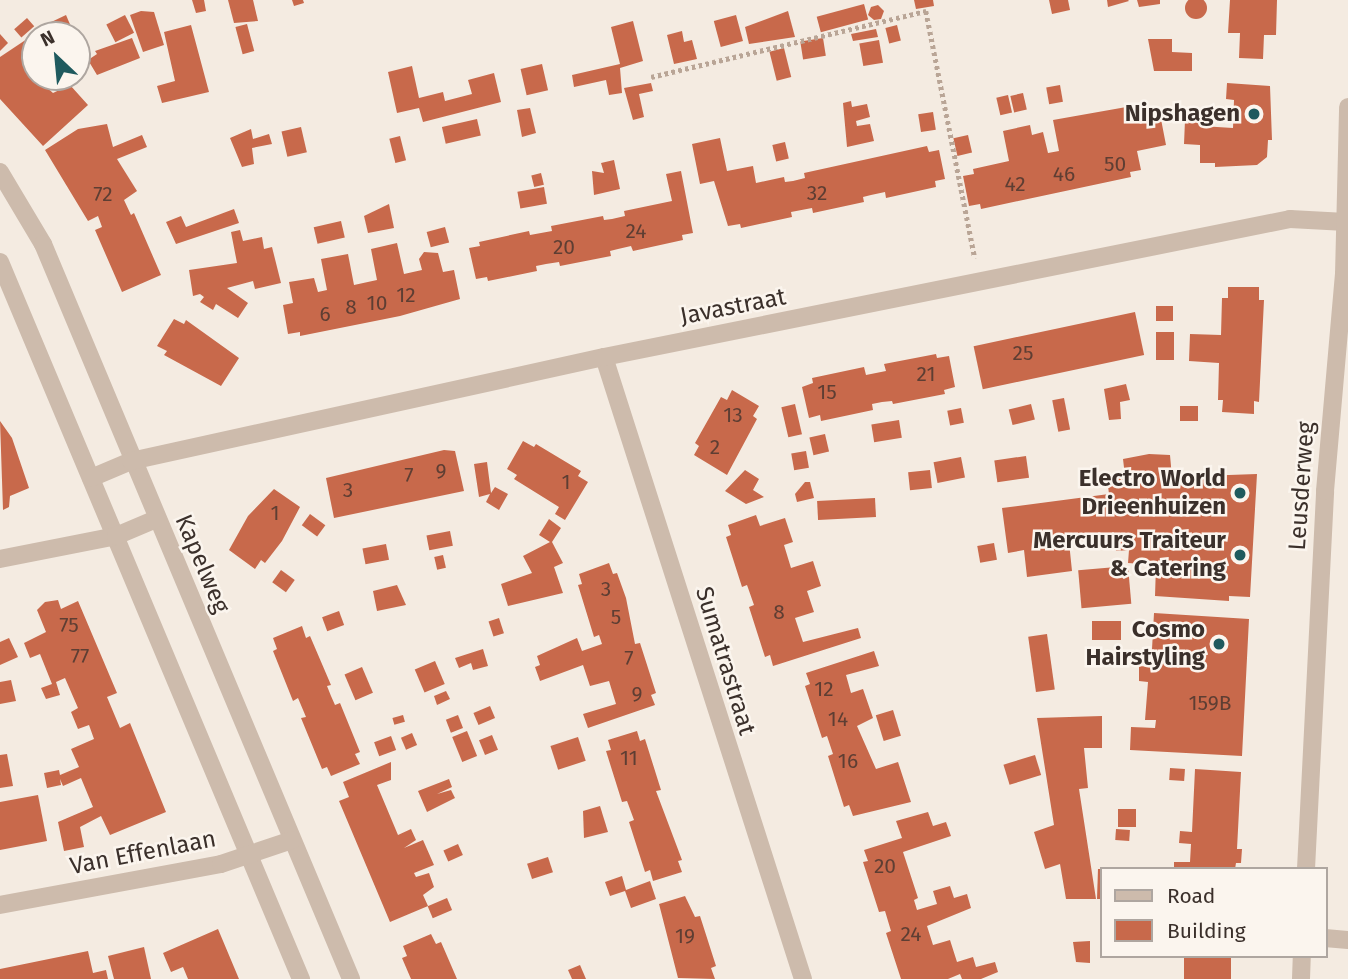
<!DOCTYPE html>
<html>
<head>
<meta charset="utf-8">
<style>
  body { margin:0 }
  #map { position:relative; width:1348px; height:979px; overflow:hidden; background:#f4ebe1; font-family:"Fira Sans",sans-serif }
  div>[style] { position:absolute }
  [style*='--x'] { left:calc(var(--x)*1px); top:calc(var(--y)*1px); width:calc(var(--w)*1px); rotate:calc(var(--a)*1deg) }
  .building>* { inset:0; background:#c8694b; transform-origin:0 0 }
  .round { border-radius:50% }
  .path>* { height:4.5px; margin-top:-2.25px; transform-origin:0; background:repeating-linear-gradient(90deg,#b9a596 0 3.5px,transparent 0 7px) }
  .minor>* { height:18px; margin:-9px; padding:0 9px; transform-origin:9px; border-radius:9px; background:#cdbbac }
  .dots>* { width:19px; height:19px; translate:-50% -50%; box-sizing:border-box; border:4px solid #fbf5ee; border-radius:50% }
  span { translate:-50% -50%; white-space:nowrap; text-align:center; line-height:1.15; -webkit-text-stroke:5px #fbf5ee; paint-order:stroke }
  .number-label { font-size:21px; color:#5e3e33 }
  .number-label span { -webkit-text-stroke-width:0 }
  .poi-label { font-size:24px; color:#3b302b; font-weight:700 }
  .right { translate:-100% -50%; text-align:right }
  .street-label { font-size:24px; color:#3b302b }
  .legend { position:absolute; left:1100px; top:867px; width:228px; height:91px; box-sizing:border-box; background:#fbf5ee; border:2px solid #aea6a0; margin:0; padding:9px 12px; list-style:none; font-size:21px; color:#3b302b }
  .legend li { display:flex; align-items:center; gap:14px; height:35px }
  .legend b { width:35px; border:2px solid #aea6a0 }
  .north { position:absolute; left:21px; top:21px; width:70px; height:70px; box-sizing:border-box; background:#fbf5ee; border:2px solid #aea6a0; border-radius:50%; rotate:334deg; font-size:19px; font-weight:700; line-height:28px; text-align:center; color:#3b302b }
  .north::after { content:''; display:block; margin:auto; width:24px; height:32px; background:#1f5a5e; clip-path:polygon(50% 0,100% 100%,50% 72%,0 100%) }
</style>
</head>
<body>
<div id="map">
  <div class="building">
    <div class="round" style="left:1185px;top:-3px;width:22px;height:22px"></div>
    <div style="clip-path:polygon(192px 0,204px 0,206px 11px,196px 13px)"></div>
    <div style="clip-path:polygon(228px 0,253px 0,258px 21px,234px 23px)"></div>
    <div style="clip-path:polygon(292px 0,303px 0,304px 3px,294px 6px)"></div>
    <div style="clip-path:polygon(914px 0,933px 0,934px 6px,916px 9px)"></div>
    <div style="clip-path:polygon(1049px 0,1068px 0,1070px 10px,1052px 14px)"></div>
    <div style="clip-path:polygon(1107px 0,1128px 0,1129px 1px,1108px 7px)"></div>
    <div style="clip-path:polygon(1137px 0,1160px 0,1160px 4px,1139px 7px)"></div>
    <div style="clip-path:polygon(1230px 0,1277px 0,1276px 35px,1264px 35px,1263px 59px,1239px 58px,1240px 33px,1228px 33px)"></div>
    <div style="left:864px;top:4px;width:16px;height:49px;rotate:75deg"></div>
    <div style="clip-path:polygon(878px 5px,884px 11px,881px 19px,874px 20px,868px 15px,871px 7px)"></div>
    <div style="clip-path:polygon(141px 11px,154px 12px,164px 45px,143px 52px,130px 15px)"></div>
    <div style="clip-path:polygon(788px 11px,795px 37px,749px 44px,745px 27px)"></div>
    <div style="clip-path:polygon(66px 15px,72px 29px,50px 35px,45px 25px)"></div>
    <div style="left:125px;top:15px;width:20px;height:21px;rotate:63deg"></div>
    <div style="left:736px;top:15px;width:27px;height:23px;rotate:75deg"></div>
    <div style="left:27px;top:18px;width:11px;height:17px;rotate:49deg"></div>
    <div style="clip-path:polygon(633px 21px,643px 61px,620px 68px,622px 93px,609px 95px,606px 80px,574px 87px,572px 75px,620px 64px,611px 27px)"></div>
    <div style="left:247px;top:24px;width:28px;height:12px;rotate:75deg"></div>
    <div style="clip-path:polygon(191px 25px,209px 92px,162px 103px,157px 86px,175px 81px,164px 32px)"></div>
    <div style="left:897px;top:25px;width:16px;height:12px;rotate:76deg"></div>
    <div style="clip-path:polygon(876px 29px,878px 37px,853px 41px,851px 34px)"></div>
    <div style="clip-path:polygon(682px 31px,684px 42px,692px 40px,697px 59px,674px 64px,667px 35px)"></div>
    <div style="clip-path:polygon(0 34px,8px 43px,0 51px)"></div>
    <div style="clip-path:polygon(132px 38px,140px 58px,97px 75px,88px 60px,97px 54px,95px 51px)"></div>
    <div style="left:823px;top:38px;width:18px;height:23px;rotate:81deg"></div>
    <div style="clip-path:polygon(27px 39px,34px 46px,22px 57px,35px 77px,53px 93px,70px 85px,88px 105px,43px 146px,0 99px,0 57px)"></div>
    <div style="clip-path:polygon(1148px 39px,1172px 39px,1172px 52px,1192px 53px,1192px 71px,1154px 71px)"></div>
    <div style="left:879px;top:40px;width:23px;height:20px;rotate:80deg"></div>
    <div style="left:784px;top:48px;width:30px;height:15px;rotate:76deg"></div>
    <div style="left:542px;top:64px;width:27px;height:22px;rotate:77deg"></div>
    <div style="clip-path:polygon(412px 66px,419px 98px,443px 92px,445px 101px,472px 94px,468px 80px,494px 73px,501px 102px,423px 122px,419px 108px,397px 113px,388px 72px)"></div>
    <div style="clip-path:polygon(651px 83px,653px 91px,639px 94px,644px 117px,633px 120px,624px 88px)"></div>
    <div style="clip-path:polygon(1227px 83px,1270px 86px,1272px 140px,1268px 140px,1267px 157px,1257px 165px,1215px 167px,1215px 163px,1200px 163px,1200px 145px,1184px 144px,1185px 120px,1202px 121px,1201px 126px,1233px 128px,1234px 100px,1226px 99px)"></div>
    <div style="left:1060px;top:85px;width:17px;height:14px;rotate:80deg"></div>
    <div style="left:1023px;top:93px;width:17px;height:13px;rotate:77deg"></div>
    <div style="left:1008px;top:95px;width:18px;height:12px;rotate:77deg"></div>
    <div style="clip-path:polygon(851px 101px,852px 107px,867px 104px,870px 117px,856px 121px,857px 126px,870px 124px,874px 141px,847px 147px,843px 103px)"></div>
    <div style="clip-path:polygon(1132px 106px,1135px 119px,1160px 114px,1166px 145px,1137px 151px,1141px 170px,1130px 172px,1131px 177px,981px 209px,980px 204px,969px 206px,963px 176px,974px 174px,973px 169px,1009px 161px,1003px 131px,1030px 125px,1032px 135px,1043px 132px,1048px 153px,1059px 151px,1053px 120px)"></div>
    <div style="clip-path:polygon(530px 108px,536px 133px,522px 137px,517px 110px)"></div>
    <div style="left:933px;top:112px;width:18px;height:15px;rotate:81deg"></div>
    <div style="left:477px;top:119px;width:17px;height:36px;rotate:77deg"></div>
    <div style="clip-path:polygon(107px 124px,113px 147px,142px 135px,147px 147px,117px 159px,137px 191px,124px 200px,131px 215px,134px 213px,161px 275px,122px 292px,95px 230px,102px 227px,98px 216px,88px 221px,45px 150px,78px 129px)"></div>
    <div style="left:301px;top:127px;width:26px;height:20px;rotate:77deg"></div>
    <div style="clip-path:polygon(251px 129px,253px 139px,269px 134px,272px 144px,252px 148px,254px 164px,242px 167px,230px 138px)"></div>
    <div style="left:968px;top:135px;width:18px;height:15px;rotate:77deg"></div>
    <div style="left:400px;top:136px;width:25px;height:11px;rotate:76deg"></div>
    <div style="clip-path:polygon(720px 138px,727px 171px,753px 166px,756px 183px,784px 177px,785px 182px,793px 181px,805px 178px,804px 173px,927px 146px,929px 152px,939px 150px,945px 179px,935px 181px,936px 187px,886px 198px,885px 192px,871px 195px,863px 197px,864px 202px,813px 213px,812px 208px,791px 212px,792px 217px,741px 228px,740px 224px,728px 226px,714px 181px,700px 184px,692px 144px)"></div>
    <div style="left:785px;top:142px;width:17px;height:13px;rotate:77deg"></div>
    <div style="clip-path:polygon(614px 160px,620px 189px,594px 195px,592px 171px,604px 173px,601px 163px)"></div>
    <div style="clip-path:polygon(681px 171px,693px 233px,682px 235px,683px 240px,633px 251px,631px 246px,618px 249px,610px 251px,611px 256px,560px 266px,559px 262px,546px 264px,536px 266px,537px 271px,488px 281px,487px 277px,476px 279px,469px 248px,480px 246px,479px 242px,529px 231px,530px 235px,552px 231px,551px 226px,603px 216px,604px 220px,612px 219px,625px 216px,624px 211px,672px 201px,666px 174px)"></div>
    <div style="left:541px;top:173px;width:12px;height:10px;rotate:76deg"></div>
    <div style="left:544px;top:187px;width:17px;height:27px;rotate:80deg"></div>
    <div style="clip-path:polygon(389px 204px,394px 228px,368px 233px,364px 216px)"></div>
    <div style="clip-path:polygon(234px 209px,239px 223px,176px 244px,166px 222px,181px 216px,186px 227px)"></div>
    <div style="left:341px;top:221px;width:17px;height:28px;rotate:77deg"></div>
    <div style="left:445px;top:227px;width:16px;height:19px;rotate:75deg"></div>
    <div style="clip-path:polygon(240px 230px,243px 241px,262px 237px,264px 249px,272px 247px,281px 283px,255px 289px,253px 281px,227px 288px,248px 303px,238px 318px,216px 304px,213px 310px,200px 302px,204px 297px,200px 294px,193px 296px,189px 270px,237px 263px,231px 232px)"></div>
    <div style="clip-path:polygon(397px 243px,404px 274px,422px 270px,419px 259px,424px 252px,438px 253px,443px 272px,454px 270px,460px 299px,400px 316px,300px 336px,300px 332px,288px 334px,283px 305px,293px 303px,289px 282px,314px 278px,318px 292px,327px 290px,321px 259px,348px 254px,354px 285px,377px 280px,371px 249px)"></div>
    <div style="clip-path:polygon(1228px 287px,1259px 287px,1259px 300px,1264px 300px,1259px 402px,1254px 401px,1254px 414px,1222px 412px,1223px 400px,1218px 400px,1219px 363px,1189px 361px,1190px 334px,1221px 335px,1222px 298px,1228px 298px)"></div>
    <div style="left:1156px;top:306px;width:17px;height:15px"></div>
    <div style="left:1135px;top:312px;width:44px;height:165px;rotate:78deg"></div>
    <div style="clip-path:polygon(174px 319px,184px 324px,186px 320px,239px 358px,221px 386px,164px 355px,167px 351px,157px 346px)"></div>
    <div style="left:1156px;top:332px;width:18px;height:28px"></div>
    <div style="clip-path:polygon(936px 354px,937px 358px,949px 356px,955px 387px,944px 390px,945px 394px,893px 404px,892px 401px,882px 402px,872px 404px,873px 410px,821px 421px,820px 415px,809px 418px,802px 387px,813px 383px,812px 378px,864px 367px,866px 375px,886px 371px,884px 364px)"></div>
    <div style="clip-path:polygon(1126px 384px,1130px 400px,1120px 402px,1121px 419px,1109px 420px,1104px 389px)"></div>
    <div style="clip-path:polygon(732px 390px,759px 406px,753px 416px,757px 419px,727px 475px,694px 455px,699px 446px,695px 443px,721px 397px,727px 400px)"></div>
    <div style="left:1064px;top:398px;width:32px;height:12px;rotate:79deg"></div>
    <div style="left:795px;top:404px;width:31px;height:14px;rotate:77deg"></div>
    <div style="left:1031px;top:404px;width:16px;height:23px;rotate:76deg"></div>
    <div style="left:1180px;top:406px;width:18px;height:15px"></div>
    <div style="left:961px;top:408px;width:15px;height:14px;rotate:79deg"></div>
    <div style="left:899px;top:420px;width:18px;height:28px;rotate:81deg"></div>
    <div style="clip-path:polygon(0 421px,12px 438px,29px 488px,10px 496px,9px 507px,3px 510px)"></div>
    <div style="left:825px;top:434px;width:18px;height:16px;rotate:77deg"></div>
    <div style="clip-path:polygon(523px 441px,534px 447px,536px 444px,581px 471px,578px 476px,588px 482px,565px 520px,555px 514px,559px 507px,514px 479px,517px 475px,507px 469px)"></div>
    <div style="clip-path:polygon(444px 450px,455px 451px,464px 491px,334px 518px,326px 478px)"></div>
    <div style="left:806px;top:451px;width:17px;height:15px;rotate:80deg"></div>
    <div style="clip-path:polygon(1149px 454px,1170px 455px,1172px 477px,1257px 474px,1250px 597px,1229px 596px,1229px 601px,1155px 596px,1156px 565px,1128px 563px,1129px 550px,1116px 551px,1114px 537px,1069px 542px,1072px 571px,1027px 577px,1024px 550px,1008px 553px,1002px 508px,1109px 494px,1107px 478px,1125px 476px,1123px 459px)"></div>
    <div style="left:1026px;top:456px;width:22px;height:32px;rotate:82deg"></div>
    <div style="left:961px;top:457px;width:21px;height:28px;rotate:79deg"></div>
    <div style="clip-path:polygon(487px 462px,491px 493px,495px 487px,508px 494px,499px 510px,486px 502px,490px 494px,479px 497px,474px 464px)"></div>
    <div style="clip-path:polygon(745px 470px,759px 479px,753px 490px,764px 497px,746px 504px,725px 491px)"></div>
    <div style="left:930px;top:470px;width:18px;height:22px;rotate:84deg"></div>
    <div style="clip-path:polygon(805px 482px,810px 482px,814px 498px,797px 502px,795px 494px)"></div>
    <div style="clip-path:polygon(274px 489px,300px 507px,282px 541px,265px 563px,261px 560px,255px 569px,229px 550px,248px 516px)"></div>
    <div style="left:875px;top:498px;width:19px;height:58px;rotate:87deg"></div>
    <div style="left:310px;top:514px;width:19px;height:14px;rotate:36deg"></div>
    <div style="clip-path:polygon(756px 515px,760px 526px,785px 518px,793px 542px,784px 545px,791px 568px,813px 561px,821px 586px,807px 591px,814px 612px,795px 618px,803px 642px,858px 628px,861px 638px,773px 666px,770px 655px,765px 657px,749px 607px,754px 605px,747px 585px,742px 587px,726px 537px,731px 535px,728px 525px)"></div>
    <div style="clip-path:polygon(549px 519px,561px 528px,552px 542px,563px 563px,554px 567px,563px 593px,508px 606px,501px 584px,532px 573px,523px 556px,550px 542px,539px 535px)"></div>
    <div style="left:450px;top:531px;width:15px;height:24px;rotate:79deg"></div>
    <div style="left:994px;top:543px;width:17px;height:17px;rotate:80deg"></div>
    <div style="left:386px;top:544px;width:16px;height:24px;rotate:79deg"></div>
    <div style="left:443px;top:555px;width:13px;height:9px;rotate:77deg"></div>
    <div style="clip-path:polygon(609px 563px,613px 574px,617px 573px,626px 598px,635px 644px,640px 643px,656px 693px,651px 695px,655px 705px,588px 728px,583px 714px,616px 704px,609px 681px,590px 686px,583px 665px,540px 681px,535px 667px,540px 665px,537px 656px,577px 638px,582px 651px,602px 644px,599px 635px,594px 637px,578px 585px,582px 584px,579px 574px)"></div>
    <div style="left:1128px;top:566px;width:38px;height:50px;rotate:85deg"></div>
    <div style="left:281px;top:570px;width:17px;height:15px;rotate:36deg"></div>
    <div style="clip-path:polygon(397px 585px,406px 605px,377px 611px,373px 591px)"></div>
    <div style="clip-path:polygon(58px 600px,61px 609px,78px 601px,117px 693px,107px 697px,120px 728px,130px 723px,166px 812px,110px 835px,101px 816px,80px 827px,84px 847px,64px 851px,58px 822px,93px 807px,81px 778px,63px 786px,60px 779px,61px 785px,47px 788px,44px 773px,59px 770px,60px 775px,79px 767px,71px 749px,94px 739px,89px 725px,78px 729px,71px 712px,78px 708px,65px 678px,56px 682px,60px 695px,46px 699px,41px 688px,52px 684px,40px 654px,30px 658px,24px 643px,46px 632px,37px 610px,45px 602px)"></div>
    <div style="left:339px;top:611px;width:15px;height:18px;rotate:70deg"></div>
    <div style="clip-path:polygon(1154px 613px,1249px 619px,1242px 756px,1130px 750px,1131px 727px,1155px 728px,1156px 720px,1145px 720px,1148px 682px,1139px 681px,1139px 666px,1151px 667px)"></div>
    <div style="left:499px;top:618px;width:16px;height:11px;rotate:72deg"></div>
    <div style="left:1121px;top:621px;width:19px;height:29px;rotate:90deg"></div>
    <div style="clip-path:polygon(302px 626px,306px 638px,310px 636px,331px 685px,327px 686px,331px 696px,335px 705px,340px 703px,360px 752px,355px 754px,360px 764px,331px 776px,327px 767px,322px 769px,301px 718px,306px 717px,298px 698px,293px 701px,273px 651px,277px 649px,273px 638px)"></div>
    <div style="left:1047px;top:634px;width:56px;height:19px;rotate:82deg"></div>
    <div style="clip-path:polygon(9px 638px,18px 657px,0 665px,0 642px)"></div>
    <div style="clip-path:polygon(483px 649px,488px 666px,473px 670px,471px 663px,459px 668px,455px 658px)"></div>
    <div style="clip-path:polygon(874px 651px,879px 666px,846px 675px,851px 693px,863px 689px,873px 718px,857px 726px,876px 769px,898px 762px,911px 802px,853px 816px,849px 805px,844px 807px,828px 756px,833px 754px,827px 736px,822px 738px,805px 686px,810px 684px,806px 673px)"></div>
    <div style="left:435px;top:661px;width:25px;height:22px;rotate:67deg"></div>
    <div style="left:362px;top:667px;width:28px;height:19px;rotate:67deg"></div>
    <div style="clip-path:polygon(11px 680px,16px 701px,0 704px,0 682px)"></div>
    <div style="clip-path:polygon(446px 691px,450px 699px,437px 705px,434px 696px)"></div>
    <div style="left:490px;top:706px;width:13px;height:18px;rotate:67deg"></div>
    <div style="left:893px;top:710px;width:27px;height:18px;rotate:73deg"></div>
    <div style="left:403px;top:715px;width:7px;height:11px;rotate:74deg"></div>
    <div style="left:458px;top:715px;width:14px;height:13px;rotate:69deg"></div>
    <div style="clip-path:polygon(1102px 716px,1102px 748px,1084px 748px,1088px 788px,1079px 789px,1096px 899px,1066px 899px,1060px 864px,1045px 869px,1034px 832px,1054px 825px,1037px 718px)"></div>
    <div style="left:467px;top:731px;width:27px;height:16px;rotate:68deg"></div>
    <div style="clip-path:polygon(637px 731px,640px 741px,645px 739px,661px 790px,656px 791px,682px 860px,678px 861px,682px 872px,653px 881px,650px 870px,645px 872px,629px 822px,634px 820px,627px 801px,622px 802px,606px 751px,611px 750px,608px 740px)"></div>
    <div style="left:412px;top:733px;width:13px;height:12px;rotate:67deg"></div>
    <div style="left:492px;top:735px;width:16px;height:14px;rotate:68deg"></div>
    <div style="left:391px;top:736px;width:15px;height:18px;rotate:70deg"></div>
    <div style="left:578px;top:737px;width:25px;height:29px;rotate:72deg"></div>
    <div style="clip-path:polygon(7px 754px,13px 786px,0 788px,0 755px)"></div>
    <div style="left:1035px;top:755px;width:21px;height:33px;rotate:73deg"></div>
    <div style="clip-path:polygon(391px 762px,391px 780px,377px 785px,398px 835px,411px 829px,416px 840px,404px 848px,423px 840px,434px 865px,414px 873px,416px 877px,429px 873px,434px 887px,423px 895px,428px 906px,390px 922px,339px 801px,349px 797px,343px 782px)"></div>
    <div style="left:1170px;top:768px;width:15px;height:12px;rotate:4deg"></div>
    <div style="clip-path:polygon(1195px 769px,1241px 772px,1237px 849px,1242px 849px,1241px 863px,1236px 863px,1235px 869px,1174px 869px,1174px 862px,1190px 862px,1191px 844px,1179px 843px,1180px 831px,1192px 832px)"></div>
    <div style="clip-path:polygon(449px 779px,452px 787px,437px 794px,451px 790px,455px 798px,427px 812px,418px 791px)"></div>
    <div style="clip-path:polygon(38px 795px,47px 841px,0 850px,0 802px)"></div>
    <div style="clip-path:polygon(600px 806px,608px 832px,584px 838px,583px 811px)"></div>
    <div style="left:1118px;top:809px;width:18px;height:18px"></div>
    <div style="clip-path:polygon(928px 812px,933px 826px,946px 822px,951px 836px,903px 852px,918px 898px,914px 900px,917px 910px,937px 904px,933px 891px,950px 886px,954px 898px,967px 894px,971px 908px,927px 926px,933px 945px,950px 940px,957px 962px,973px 957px,976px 967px,995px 962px,998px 972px,981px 979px,962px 979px,960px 974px,948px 979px,901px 979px,886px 933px,891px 931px,885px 911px,879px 912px,863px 862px,868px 861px,864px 850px,902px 838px,896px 821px)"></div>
    <div style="left:1116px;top:829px;width:14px;height:11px;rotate:4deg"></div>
    <div style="left:458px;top:844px;width:12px;height:16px;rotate:66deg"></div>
    <div style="left:548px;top:857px;width:16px;height:22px;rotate:72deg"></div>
    <div style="clip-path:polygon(1098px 869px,1101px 869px,1101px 899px,1097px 899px)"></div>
    <div style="clip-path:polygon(622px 876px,626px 890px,650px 881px,656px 899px,631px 908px,625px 891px,610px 896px,605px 882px)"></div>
    <div style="clip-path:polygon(685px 896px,695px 917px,700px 916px,716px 966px,711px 968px,715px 979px,678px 978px,659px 904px)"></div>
    <div style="left:447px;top:898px;width:13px;height:21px;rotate:67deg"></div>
    <div style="clip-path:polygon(218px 929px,239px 979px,188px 979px,183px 967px,171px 972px,163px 953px)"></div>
    <div style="clip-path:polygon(431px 934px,436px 944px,441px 942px,457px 979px,411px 979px,402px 958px,407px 956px,403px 946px)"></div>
    <div style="clip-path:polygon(1090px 941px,1090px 963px,1076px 962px,1073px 942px)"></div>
    <div style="clip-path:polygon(144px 947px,151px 979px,114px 979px,108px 956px)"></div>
    <div style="clip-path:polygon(88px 951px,93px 973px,106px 970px,108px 979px,0 979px,0 969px)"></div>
    <div style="left:1184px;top:956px;width:47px;height:23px"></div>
    <div style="clip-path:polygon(580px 965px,586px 979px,572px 979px,568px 970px)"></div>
  </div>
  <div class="path">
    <div style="--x:651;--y:77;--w:283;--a:-13.5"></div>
    <div style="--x:926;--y:11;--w:252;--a:78.8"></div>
  </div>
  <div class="minor">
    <div style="--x:0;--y:172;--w:84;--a:59.2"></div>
    <div style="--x:43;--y:244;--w:797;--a:67.26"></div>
    <div style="--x:0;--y:262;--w:778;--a:67.23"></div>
    <div style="--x:604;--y:357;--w:653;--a:72.26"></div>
    <div style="--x:91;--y:478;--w:43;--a:-23"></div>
    <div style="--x:131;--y:461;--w:484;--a:-12.4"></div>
    <div style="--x:604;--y:357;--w:700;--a:-11.37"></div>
    <div style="--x:1290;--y:219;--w:56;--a:3.1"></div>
    <div style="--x:0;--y:559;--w:118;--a:-11.2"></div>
    <div style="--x:116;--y:536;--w:43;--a:-23"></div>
    <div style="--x:1306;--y:869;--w:378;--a:-87.1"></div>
    <div style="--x:1325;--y:491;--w:217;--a:-85"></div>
    <div style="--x:1344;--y:275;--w:168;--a:-88.6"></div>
    <div style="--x:0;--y:905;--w:225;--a:-10.5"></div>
    <div style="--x:221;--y:864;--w:75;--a:-18.7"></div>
    <div style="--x:1325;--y:938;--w:23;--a:5"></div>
    <div style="--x:1301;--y:979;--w:23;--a:-88"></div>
  </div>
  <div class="dots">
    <div style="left:1254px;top:114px;background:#1f5a5e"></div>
    <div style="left:1240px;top:493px;background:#1f5a5e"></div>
    <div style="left:1240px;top:555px;background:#1f5a5e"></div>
    <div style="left:1219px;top:644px;background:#1f5a5e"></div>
  </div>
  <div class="number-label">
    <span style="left:1115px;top:164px">50</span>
    <span style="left:1064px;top:174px">46</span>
    <span style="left:1015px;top:184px">42</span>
    <span style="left:817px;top:193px">32</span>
    <span style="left:103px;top:194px">72</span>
    <span style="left:636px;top:231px">24</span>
    <span style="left:564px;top:247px">20</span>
    <span style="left:406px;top:295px">12</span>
    <span style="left:377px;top:303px">10</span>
    <span style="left:351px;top:307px">8</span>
    <span style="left:325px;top:314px">6</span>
    <span style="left:1023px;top:353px">25</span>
    <span style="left:926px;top:374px">21</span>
    <span style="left:827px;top:392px">15</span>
    <span style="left:733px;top:415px">13</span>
    <span style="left:715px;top:447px">2</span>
    <span style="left:441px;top:471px">9</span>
    <span style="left:409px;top:475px">7</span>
    <span style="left:566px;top:482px">1</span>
    <span style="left:348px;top:490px">3</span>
    <span style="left:275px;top:513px">1</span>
    <span style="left:606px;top:589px">3</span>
    <span style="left:779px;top:612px">8</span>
    <span style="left:616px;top:617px">5</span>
    <span style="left:69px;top:625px">75</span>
    <span style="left:80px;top:656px">77</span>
    <span style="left:629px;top:658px">7</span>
    <span style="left:824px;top:689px">12</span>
    <span style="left:637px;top:694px">9</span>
    <span style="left:1210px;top:703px">159B</span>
    <span style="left:838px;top:719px">14</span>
    <span style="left:629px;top:758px">11</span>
    <span style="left:848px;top:761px">16</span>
    <span style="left:885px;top:866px">20</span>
    <span style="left:911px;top:934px">24</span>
    <span style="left:685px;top:936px">19</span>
  </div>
  <div class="poi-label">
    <span class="right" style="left:1240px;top:114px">Nipshagen</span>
    <span class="right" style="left:1226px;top:493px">Electro World<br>Drieenhuizen</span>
    <span class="right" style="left:1226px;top:555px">Mercuurs Traiteur<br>&amp; Catering</span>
    <span class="right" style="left:1205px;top:644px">Cosmo<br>Hairstyling</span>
  </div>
  <div class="street-label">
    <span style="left:733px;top:307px;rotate:-11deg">Javastraat</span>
    <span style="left:1302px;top:486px;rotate:-86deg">Leusderweg</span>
    <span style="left:202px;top:564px;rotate:67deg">Kapelweg</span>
    <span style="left:725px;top:661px;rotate:73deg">Sumatrastraat</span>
    <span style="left:143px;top:853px;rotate:-11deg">Van Effenlaan</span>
  </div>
  <ul class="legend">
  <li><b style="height:9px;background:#cdbbac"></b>Road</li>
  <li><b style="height:19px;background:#c8694b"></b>Building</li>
  </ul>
  <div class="north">N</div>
</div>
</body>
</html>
